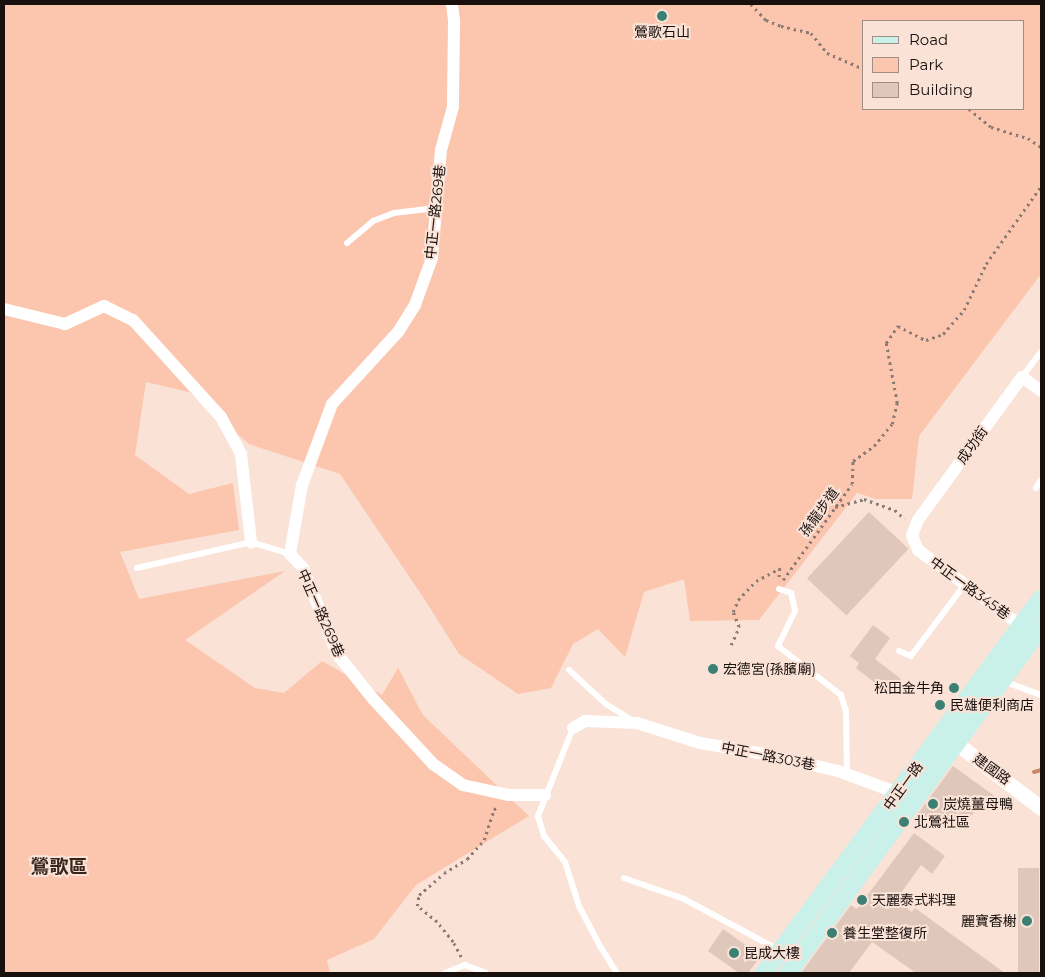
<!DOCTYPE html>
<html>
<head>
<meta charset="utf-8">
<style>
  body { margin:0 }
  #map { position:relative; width:1045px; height:977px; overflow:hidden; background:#fae2d7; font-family:Montserrat,"Noto Sans TC",sans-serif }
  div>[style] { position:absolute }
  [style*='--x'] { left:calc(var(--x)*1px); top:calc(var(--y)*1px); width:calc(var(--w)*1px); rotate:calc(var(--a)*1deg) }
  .green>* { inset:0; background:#fcc5ad }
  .stream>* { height:4px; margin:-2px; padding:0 2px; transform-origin:2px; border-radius:2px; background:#cb8667 }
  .building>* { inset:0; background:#dfc7bc; transform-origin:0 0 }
  .path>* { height:2.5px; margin-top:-1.25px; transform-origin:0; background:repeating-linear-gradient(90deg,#8b7b74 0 2.5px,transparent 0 6.5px) }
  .service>* { height:6px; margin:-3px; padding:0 3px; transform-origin:3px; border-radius:3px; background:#fff }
  .minor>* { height:12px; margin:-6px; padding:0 6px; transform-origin:6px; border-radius:6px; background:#fff }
  .tertiary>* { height:15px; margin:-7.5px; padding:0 7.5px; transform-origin:7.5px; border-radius:7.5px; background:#fff }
  .secondary>* { height:18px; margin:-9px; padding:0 9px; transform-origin:9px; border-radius:9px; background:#c9f0e9 }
  .dots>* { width:14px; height:14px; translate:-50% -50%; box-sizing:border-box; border:2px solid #fae2d7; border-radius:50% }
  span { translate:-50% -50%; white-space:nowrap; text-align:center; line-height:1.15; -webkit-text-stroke:4px #fae2d7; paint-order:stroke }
  .poi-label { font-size:14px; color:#18100d }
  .left { translate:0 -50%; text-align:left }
  .right { translate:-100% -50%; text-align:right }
  .street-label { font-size:14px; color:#18100d }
  .district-label { font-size:19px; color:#38261e; font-weight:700 }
  .frame { position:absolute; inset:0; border:5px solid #18100d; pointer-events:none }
  .legend { position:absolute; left:862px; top:20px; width:162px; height:90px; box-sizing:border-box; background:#fae2d7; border:1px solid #a08e86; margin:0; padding:6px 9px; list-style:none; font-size:15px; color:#18100d }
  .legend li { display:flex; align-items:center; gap:10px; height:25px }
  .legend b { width:25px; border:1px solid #a08e86 }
</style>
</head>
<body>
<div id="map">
  <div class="green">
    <div style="clip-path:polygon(evenodd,4px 4px,1041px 4px,1041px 274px,919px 436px,912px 499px,876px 499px,857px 493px,759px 620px,690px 621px,684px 579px,644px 592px,625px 657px,598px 629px,573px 644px,551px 688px,518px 694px,459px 654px,425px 600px,340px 474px,249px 444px,189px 392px,146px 382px,135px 455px,189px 494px,233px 483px,239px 530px,120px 552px,139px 599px,285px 571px,185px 640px,255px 688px,284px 693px,322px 661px,382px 695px,398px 668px,423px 715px,529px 816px,416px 885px,374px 939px,327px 960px,330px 973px,4px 973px,4px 4px,864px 21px,1024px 21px,1024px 109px,864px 109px,864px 21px)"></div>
  </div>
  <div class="stream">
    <div style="--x:1034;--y:772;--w:7;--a:-16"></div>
  </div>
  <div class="building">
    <div style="left:869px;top:512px;width:54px;height:91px;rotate:43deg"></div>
    <div style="clip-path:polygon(873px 625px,890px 638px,875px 659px,901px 679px,889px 694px,856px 668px,859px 663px,850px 656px)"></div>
    <div style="clip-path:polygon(953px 766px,996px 797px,979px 807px,968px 819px,916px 830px,923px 820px,917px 815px)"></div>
    <div style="clip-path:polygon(914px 833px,945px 856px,932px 874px,921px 865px,896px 900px,912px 912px,915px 908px,1005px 973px,916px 973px,872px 942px,849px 973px,801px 973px,851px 905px,857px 909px)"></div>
    <div style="left:1018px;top:868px;width:21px;height:105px"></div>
    <div style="clip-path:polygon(723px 929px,761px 956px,748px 973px,739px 973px,708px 951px)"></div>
  </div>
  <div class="path">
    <div style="--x:649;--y:4;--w:5;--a:0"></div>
    <div style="--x:751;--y:4;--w:22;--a:47"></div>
    <div style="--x:766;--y:20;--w:16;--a:22"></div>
    <div style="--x:781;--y:26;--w:31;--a:13"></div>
    <div style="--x:811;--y:33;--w:26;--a:51"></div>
    <div style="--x:827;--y:53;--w:40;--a:23.4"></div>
    <div style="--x:969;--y:109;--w:28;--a:39"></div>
    <div style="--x:991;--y:127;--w:39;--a:17"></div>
    <div style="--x:1028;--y:138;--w:16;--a:35"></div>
    <div style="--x:835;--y:507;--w:30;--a:-15"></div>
    <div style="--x:864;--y:499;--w:33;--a:20"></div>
    <div style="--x:895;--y:510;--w:13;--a:42"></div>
    <div style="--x:783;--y:580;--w:118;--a:-54.3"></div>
    <div style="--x:852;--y:484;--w:23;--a:-88"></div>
    <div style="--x:853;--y:461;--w:26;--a:-36"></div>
    <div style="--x:874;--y:446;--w:28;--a:-51"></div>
    <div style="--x:892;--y:424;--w:22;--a:-77"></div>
    <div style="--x:897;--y:403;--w:61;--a:-100.4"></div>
    <div style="--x:886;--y:343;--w:21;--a:-55"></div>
    <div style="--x:898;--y:326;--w:31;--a:27"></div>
    <div style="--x:926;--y:340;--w:18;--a:-19"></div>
    <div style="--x:943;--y:334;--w:32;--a:-49"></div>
    <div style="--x:964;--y:310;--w:51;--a:-64.4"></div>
    <div style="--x:986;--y:264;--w:95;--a:-54.8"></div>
    <div style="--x:731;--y:645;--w:20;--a:-66"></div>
    <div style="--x:739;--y:627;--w:16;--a:-112"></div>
    <div style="--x:733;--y:612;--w:13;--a:-67"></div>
    <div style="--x:738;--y:600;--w:26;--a:-47"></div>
    <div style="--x:756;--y:581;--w:27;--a:-28"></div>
    <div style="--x:780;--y:568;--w:13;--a:94"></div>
    <div style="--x:461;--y:957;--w:17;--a:-118"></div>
    <div style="--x:453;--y:942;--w:26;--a:-129"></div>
    <div style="--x:437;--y:922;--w:26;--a:-141"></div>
    <div style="--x:417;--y:906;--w:11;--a:-80"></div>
    <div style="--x:419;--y:895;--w:33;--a:-41"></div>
    <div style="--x:444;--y:873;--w:27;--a:-31"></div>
    <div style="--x:467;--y:859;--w:25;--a:-48"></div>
    <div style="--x:484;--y:840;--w:32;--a:-72"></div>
    <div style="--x:494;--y:810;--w:5;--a:-53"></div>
  </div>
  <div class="service">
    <div style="--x:347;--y:243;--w:34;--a:-40"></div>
    <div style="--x:373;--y:221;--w:22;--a:-21"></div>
    <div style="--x:394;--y:213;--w:42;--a:-6.8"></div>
    <div style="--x:1022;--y:377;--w:31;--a:-53"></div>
    <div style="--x:1036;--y:488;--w:9;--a:-58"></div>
    <div style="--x:137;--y:568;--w:117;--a:-12.8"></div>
    <div style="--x:251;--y:542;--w:41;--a:17.1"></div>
    <div style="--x:779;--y:589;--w:13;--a:18"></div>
    <div style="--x:791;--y:593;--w:18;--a:77"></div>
    <div style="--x:795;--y:611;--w:39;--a:116"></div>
    <div style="--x:778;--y:646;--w:80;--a:37.9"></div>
    <div style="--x:841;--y:695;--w:17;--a:73"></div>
    <div style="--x:846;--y:711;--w:63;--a:89.1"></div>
    <div style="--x:899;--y:651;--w:13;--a:23"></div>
    <div style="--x:911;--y:656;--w:90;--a:-53.1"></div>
    <div style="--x:569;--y:670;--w:50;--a:42.6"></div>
    <div style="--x:606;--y:704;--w:31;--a:32"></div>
    <div style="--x:1003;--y:681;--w:40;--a:20.2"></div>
    <div style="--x:573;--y:728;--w:95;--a:111.7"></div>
    <div style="--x:538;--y:816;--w:21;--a:73"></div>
    <div style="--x:544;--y:836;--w:33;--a:51"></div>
    <div style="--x:565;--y:862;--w:46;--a:72.3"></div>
    <div style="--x:579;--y:906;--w:45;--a:62.3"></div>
    <div style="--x:600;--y:946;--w:32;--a:58"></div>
    <div style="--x:624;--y:878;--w:64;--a:19.3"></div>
    <div style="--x:684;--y:899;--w:108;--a:28.2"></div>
    <div style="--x:445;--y:973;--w:22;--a:-22"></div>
    <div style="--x:465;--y:965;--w:22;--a:21"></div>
  </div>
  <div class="minor">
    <div style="--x:452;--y:4;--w:17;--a:83"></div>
    <div style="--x:454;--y:21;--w:86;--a:90.7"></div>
    <div style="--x:453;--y:107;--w:45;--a:105.6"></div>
    <div style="--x:441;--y:150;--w:108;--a:94.8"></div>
    <div style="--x:432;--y:258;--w:50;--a:109.9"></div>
    <div style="--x:415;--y:305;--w:32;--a:122"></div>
    <div style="--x:398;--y:332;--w:98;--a:132.5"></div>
    <div style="--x:332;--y:404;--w:86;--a:110.3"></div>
    <div style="--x:302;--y:485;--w:70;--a:99.9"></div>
    <div style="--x:290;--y:554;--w:19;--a:47"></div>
    <div style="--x:303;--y:568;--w:92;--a:68.4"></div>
    <div style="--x:337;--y:654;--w:59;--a:51.2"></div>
    <div style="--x:374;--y:700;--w:87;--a:47.3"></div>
    <div style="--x:433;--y:764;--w:37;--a:35"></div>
    <div style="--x:463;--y:785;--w:46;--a:12.5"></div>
    <div style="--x:508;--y:795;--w:37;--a:0"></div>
    <div style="--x:4;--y:309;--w:63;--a:13.8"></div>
    <div style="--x:65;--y:324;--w:43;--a:-24.8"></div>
    <div style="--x:104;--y:306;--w:32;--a:26"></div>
    <div style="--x:133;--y:320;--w:131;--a:47.8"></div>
    <div style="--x:221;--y:417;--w:42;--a:61.6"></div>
    <div style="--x:241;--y:454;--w:89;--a:83.5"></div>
    <div style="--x:1027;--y:630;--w:135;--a:-143.7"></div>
    <div style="--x:918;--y:550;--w:16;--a:-112"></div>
    <div style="--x:912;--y:535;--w:16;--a:-68"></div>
    <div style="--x:918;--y:520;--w:177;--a:-54"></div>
    <div style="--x:1022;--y:377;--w:24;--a:36"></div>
    <div style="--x:573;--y:728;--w:14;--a:-30"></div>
    <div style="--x:585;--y:721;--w:52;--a:2.2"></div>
    <div style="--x:637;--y:723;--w:66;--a:17.6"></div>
    <div style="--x:700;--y:743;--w:61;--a:9.5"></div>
    <div style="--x:760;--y:753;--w:80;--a:13"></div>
    <div style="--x:838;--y:771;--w:64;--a:20.1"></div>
  </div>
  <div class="tertiary">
    <div style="--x:947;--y:736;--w:118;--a:37.5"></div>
  </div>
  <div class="secondary">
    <div style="--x:764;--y:973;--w:465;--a:-53.5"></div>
    <div style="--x:788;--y:973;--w:429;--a:-53.8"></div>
  </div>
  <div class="dots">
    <div style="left:662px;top:16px;background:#3c8073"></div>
    <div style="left:713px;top:669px;background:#3c8073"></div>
    <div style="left:954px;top:688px;background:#3c8073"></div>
    <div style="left:940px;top:705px;background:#3c8073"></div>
    <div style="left:933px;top:804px;background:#3c8073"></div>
    <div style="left:904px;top:822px;background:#3c8073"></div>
    <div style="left:862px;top:900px;background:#3c8073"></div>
    <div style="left:1027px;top:921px;background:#3c8073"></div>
    <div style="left:832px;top:933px;background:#3c8073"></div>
    <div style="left:734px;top:953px;background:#3c8073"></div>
  </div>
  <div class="poi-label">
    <span style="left:662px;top:32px">鶯歌石山</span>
    <span class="left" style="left:723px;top:669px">宏德宮(孫臏廟)</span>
    <span class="right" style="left:944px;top:688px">松田金牛角</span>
    <span class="left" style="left:950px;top:705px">民雄便利商店</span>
    <span class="left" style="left:943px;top:804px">炭燒薑母鴨</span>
    <span class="left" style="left:914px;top:822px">北鶯社區</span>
    <span class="left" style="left:872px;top:900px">天麗泰式料理</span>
    <span class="right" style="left:1017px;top:921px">麗寶香榭</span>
    <span class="left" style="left:843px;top:933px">養生堂整復所</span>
    <span class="left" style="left:744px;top:953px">昆成大樓</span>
  </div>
  <div class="street-label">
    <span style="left:435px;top:212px;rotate:-84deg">中正一路269巷</span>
    <span style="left:972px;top:445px;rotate:-54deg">成功街</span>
    <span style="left:819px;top:512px;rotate:-54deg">孫龍步道</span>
    <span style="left:970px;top:588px;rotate:36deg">中正一路345巷</span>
    <span style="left:321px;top:613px;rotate:66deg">中正一路269巷</span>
    <span style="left:768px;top:756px;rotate:11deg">中正一路303巷</span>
    <span style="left:992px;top:769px;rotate:36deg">建國路</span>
    <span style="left:903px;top:786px;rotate:-54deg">中正一路</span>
  </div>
  <div class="district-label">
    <span style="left:59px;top:867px">鶯歌區</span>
  </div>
  <div class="frame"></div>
  <ul class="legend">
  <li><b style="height:6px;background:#c9f0e9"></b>Road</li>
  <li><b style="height:14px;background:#fcc5ad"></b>Park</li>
  <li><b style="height:14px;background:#dfc7bc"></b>Building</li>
  </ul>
</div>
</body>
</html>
